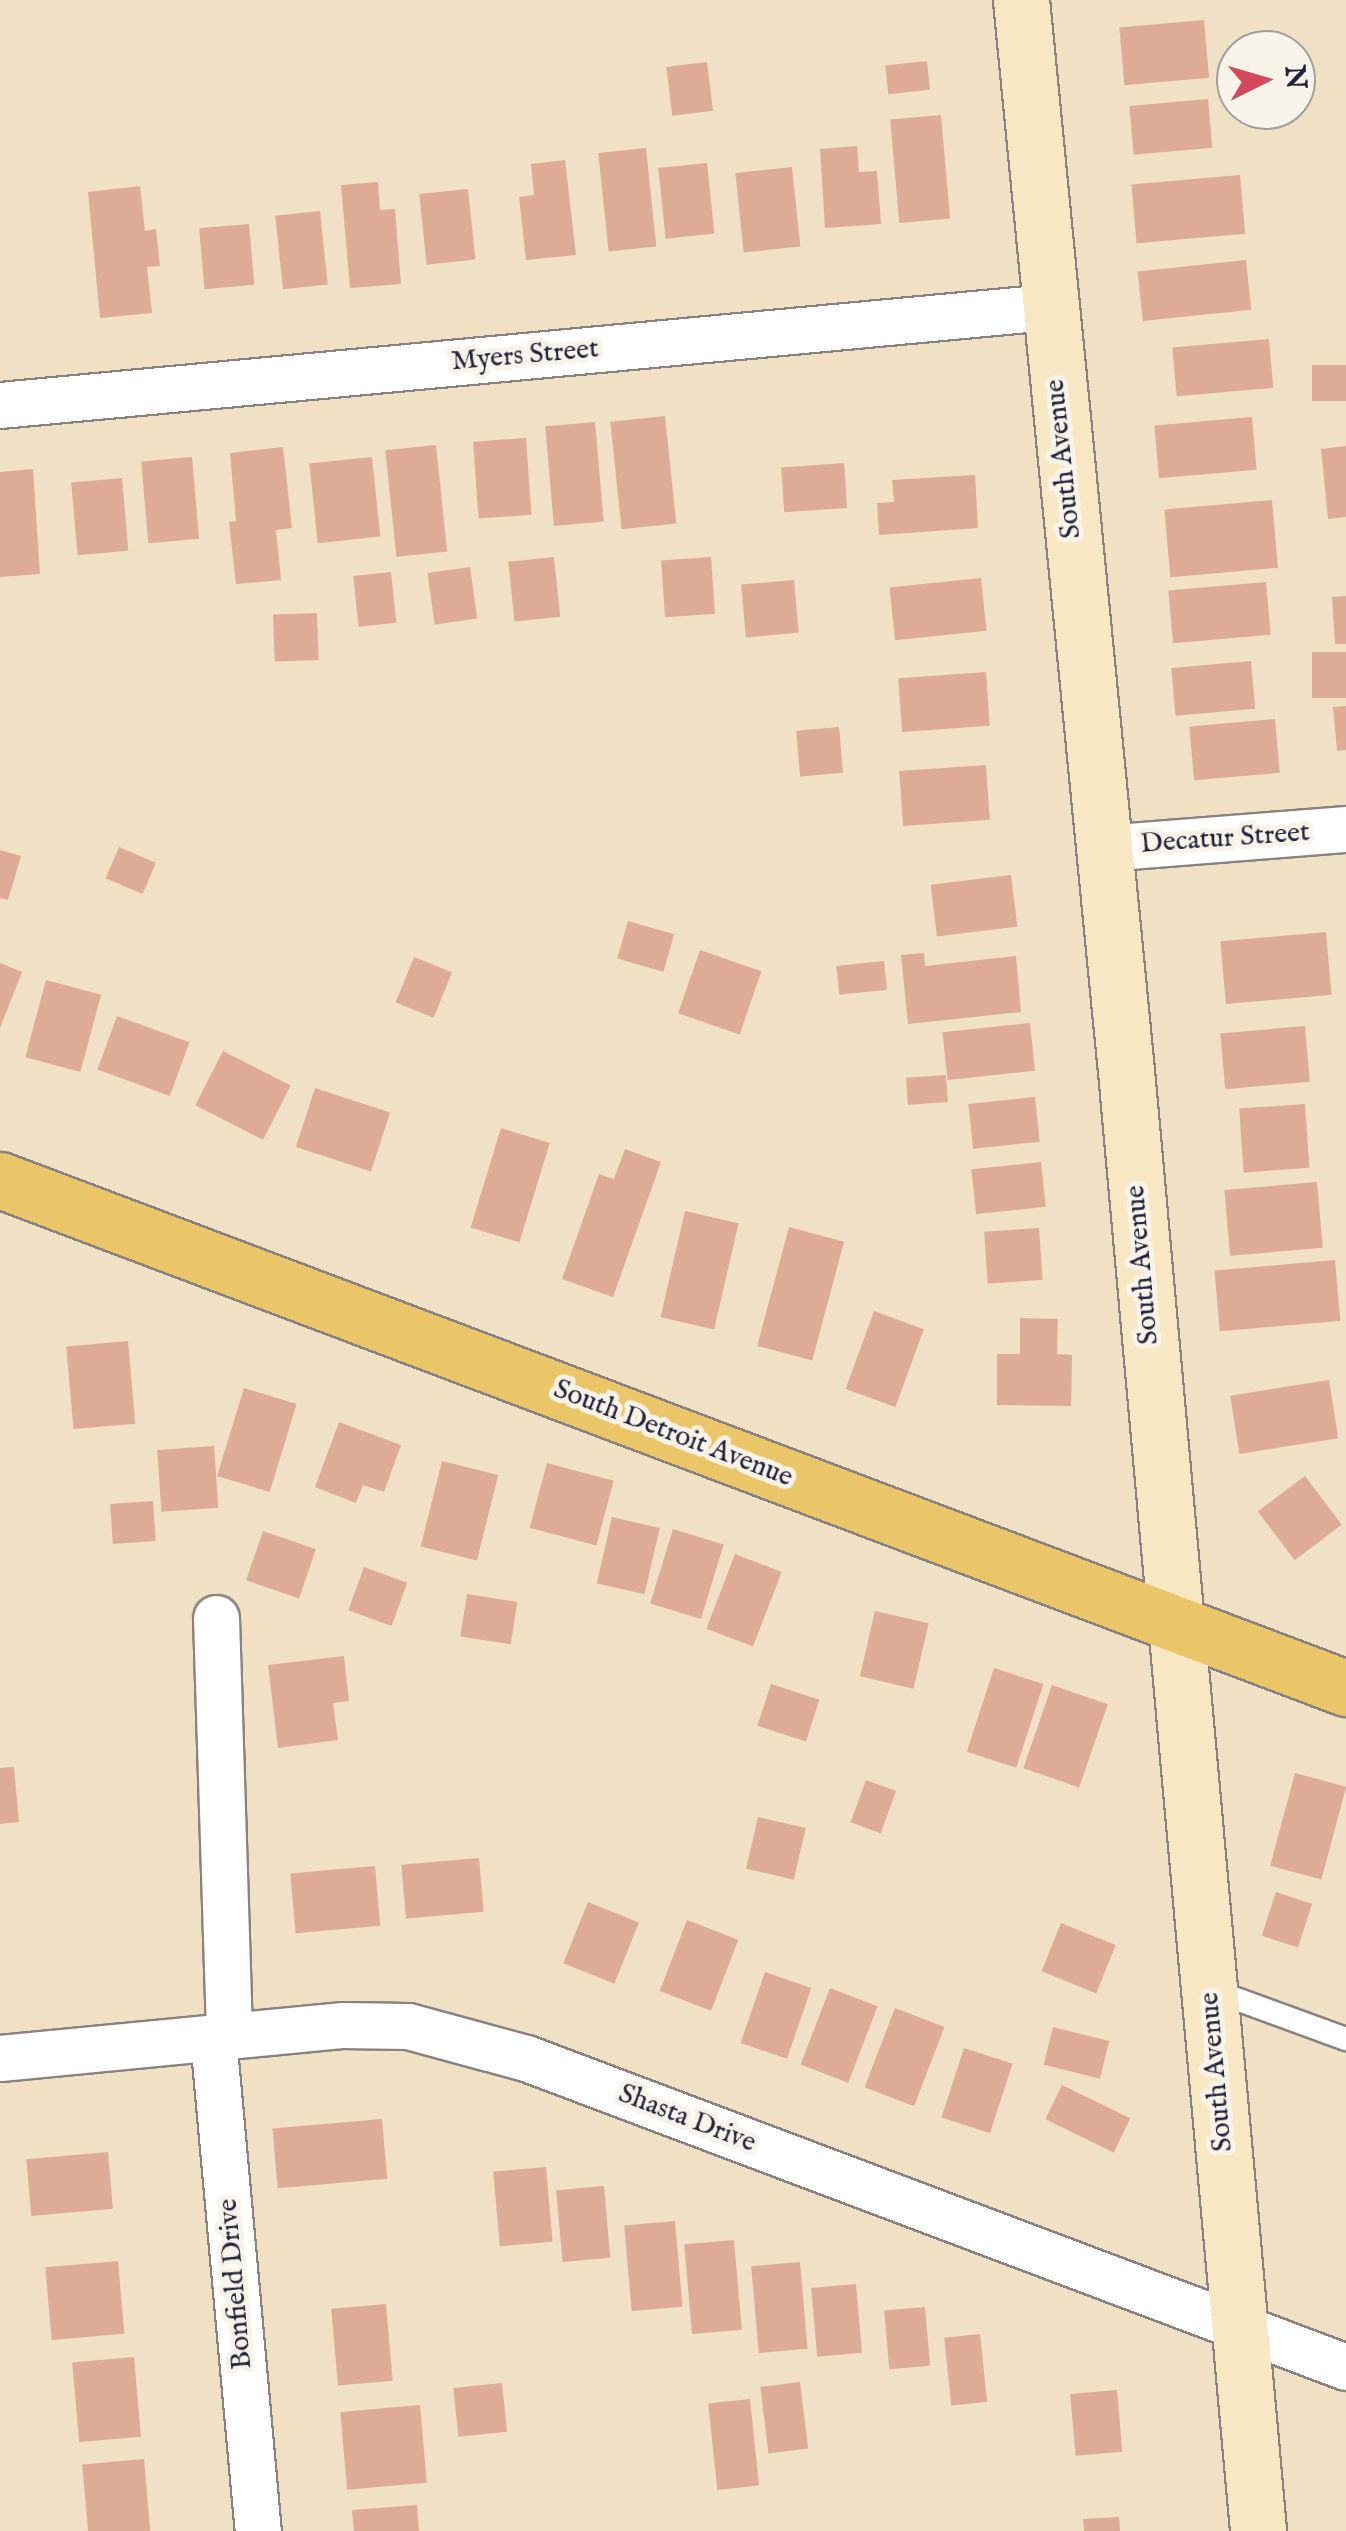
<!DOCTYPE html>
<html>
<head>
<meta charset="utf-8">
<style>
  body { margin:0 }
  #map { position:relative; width:1346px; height:2531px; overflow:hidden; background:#f0e1c4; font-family:"IM FELL English",serif }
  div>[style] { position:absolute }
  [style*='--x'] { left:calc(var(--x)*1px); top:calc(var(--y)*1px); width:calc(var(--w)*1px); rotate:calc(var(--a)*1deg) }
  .building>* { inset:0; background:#deab97; transform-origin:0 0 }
  .roads { filter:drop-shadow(2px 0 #898280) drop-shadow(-2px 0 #898280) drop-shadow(0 2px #898280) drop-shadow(0 -2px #898280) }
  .lane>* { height:22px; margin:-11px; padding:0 11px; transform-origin:11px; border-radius:11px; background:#fff }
  .street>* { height:45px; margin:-22.5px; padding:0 22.5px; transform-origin:22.5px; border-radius:22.5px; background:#fff }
  .secondary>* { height:55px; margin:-27.5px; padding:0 27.5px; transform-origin:27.5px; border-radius:27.5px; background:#f7e8c3 }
  .primary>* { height:55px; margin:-27.5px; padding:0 27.5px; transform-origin:27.5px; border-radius:27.5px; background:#ebc669 }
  span { translate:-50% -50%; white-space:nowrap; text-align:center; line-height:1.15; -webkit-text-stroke:10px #f7f3e8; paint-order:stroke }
  .street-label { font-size:28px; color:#22223b }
  .north { position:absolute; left:1216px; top:30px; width:100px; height:100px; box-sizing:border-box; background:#f7f3e8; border:2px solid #a29fa3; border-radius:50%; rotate:85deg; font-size:28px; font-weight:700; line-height:40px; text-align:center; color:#22223b }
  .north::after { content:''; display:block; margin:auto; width:35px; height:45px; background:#d1495b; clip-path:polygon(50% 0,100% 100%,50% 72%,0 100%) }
</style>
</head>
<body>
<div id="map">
  <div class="building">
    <div style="left:1204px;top:20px;width:58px;height:85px;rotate:85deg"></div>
    <div style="left:927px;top:61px;width:29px;height:42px;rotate:84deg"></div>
    <div style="left:707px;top:62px;width:49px;height:41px;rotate:83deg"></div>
    <div style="left:1208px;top:99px;width:49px;height:79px;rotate:85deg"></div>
    <div style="left:941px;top:115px;width:104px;height:51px;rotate:85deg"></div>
    <div style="clip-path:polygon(857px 146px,859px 172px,877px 171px,881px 224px,825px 228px,820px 149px)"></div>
    <div style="left:646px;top:148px;width:99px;height:48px;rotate:84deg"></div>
    <div style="clip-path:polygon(565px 160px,576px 255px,526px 260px,519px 197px,534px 195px,531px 164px)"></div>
    <div style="left:707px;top:163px;width:71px;height:49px;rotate:84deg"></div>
    <div style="left:792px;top:167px;width:80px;height:57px;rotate:84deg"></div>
    <div style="left:1240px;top:175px;width:59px;height:109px;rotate:85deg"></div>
    <div style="clip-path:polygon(378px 182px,380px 210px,395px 209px,401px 284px,350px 288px,341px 185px)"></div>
    <div style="clip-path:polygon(140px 186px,145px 231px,156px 229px,160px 266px,147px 267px,152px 313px,100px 318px,88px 192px)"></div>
    <div style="left:468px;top:189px;width:71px;height:49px;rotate:84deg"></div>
    <div style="left:320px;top:211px;width:74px;height:45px;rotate:84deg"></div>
    <div style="left:249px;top:224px;width:61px;height:50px;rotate:85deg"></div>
    <div style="left:1246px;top:260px;width:50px;height:109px;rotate:84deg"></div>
    <div style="left:1269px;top:339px;width:49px;height:97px;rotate:85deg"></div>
    <div style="left:1346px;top:365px;width:36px;height:34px;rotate:90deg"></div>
    <div style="left:665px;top:416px;width:108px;height:55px;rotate:84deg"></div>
    <div style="left:1252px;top:417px;width:53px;height:98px;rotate:85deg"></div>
    <div style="left:595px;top:422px;width:100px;height:50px;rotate:85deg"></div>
    <div style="left:526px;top:438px;width:77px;height:53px;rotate:86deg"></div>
    <div style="left:436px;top:445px;width:107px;height:51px;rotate:84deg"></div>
    <div style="clip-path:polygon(1346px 446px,1346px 517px,1328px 519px,1321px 449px)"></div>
    <div style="clip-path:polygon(283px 447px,292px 528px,276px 530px,281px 580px,236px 584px,229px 522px,236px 521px,230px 453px)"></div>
    <div style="left:192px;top:457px;width:82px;height:51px;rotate:85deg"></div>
    <div style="left:372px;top:457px;width:80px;height:63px;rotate:84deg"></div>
    <div style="left:844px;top:463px;width:45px;height:63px;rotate:86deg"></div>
    <div style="clip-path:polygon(33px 469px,40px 574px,0 577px,0 472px)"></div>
    <div style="clip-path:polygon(975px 475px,978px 528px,879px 535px,877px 503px,894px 502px,892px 480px)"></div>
    <div style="left:122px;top:478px;width:73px;height:51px;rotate:85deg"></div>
    <div style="left:1272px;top:500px;width:68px;height:108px;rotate:85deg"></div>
    <div style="left:554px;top:557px;width:60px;height:46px;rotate:84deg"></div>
    <div style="left:711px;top:557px;width:57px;height:50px;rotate:86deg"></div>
    <div style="left:470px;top:567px;width:52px;height:43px;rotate:82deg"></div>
    <div style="left:391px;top:572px;width:51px;height:38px;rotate:84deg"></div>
    <div style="left:981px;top:578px;width:53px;height:92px;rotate:84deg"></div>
    <div style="left:794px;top:580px;width:53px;height:53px;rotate:85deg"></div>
    <div style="left:1266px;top:582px;width:53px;height:98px;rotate:85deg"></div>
    <div style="clip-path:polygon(1346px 596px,1346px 644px,1335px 644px,1332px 597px)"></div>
    <div style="left:317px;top:613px;width:47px;height:44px;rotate:88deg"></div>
    <div style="left:1346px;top:652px;width:46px;height:34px;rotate:90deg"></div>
    <div style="left:1251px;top:661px;width:48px;height:80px;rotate:85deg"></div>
    <div style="left:986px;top:672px;width:54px;height:88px;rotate:86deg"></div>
    <div style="clip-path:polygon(1346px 706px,1346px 750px,1337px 751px,1333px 707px)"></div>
    <div style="left:1275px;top:719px;width:54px;height:86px;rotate:85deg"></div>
    <div style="left:839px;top:727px;width:46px;height:43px;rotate:85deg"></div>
    <div style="left:986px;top:765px;width:55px;height:87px;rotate:86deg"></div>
    <div style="left:119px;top:847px;width:40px;height:34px;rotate:23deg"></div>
    <div style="clip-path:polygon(0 850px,21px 856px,8px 900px,0 898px)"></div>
    <div style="left:1011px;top:875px;width:52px;height:81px;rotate:83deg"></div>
    <div style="left:628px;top:921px;width:48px;height:39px;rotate:16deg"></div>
    <div style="left:1326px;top:932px;width:63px;height:106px;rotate:85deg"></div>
    <div style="left:700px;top:950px;width:65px;height:67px;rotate:19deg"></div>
    <div style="clip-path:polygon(924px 953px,925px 966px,1016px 956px,1021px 1012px,908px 1024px,901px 955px)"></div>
    <div style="left:414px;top:957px;width:41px;height:49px;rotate:22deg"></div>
    <div style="left:884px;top:961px;width:29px;height:48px;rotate:84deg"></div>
    <div style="clip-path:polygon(0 963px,22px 972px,0 1028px)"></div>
    <div style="left:46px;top:980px;width:57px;height:80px;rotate:15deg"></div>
    <div style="left:117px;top:1016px;width:77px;height:57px;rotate:20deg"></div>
    <div style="left:1030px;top:1023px;width:48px;height:88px;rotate:84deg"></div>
    <div style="left:1305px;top:1026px;width:56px;height:85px;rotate:85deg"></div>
    <div style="left:223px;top:1051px;width:76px;height:61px;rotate:27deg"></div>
    <div style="left:946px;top:1075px;width:27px;height:40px;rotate:86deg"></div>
    <div style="left:315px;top:1088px;width:79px;height:62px;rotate:18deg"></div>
    <div style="left:1035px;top:1097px;width:45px;height:67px;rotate:84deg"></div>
    <div style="left:1305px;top:1104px;width:64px;height:66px;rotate:86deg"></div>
    <div style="left:501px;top:1128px;width:51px;height:104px;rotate:17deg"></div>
    <div style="clip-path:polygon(625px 1149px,661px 1162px,613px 1297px,562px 1279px,599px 1174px,614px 1179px)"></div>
    <div style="left:1041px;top:1162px;width:45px;height:70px;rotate:84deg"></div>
    <div style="left:1317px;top:1182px;width:66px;height:93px;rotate:85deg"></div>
    <div style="left:685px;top:1211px;width:55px;height:109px;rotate:13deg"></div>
    <div style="left:789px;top:1227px;width:57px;height:123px;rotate:15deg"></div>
    <div style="left:1039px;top:1228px;width:52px;height:55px;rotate:86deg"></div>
    <div style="left:1335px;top:1260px;width:61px;height:121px;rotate:85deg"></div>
    <div style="left:874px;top:1311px;width:53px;height:83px;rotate:20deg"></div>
    <div style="clip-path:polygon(1020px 1318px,1058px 1319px,1057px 1354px,1072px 1355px,1071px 1406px,997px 1405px,997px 1354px,1020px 1354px)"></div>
    <div style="left:128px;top:1341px;width:83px;height:62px;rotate:85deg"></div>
    <div style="left:1329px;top:1380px;width:59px;height:100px;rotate:81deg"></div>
    <div style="left:244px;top:1388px;width:55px;height:92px;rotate:17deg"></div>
    <div style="clip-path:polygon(339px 1422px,401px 1445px,384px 1492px,363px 1485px,356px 1503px,315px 1487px)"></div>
    <div style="left:214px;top:1446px;width:62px;height:57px;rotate:86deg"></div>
    <div style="left:442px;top:1461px;width:58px;height:88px;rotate:14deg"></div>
    <div style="left:547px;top:1463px;width:69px;height:67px;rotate:15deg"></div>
    <div style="left:1305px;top:1476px;width:61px;height:59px;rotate:53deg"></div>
    <div style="left:153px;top:1501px;width:40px;height:43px;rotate:86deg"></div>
    <div style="left:612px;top:1517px;width:49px;height:68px;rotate:13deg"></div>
    <div style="left:673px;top:1529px;width:53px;height:78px;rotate:17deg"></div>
    <div style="left:263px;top:1531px;width:56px;height:52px;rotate:19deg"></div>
    <div style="left:735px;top:1554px;width:50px;height:80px;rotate:21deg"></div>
    <div style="left:364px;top:1567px;width:46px;height:46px;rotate:20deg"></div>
    <div style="left:467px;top:1594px;width:51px;height:43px;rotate:9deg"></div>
    <div style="left:875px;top:1611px;width:55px;height:67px;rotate:13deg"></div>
    <div style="clip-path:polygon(344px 1656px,349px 1701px,333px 1703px,338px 1740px,278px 1748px,268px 1665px)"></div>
    <div style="left:994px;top:1668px;width:52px;height:88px;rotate:18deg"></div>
    <div style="left:771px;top:1684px;width:51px;height:44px;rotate:18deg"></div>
    <div style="left:1052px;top:1685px;width:59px;height:88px;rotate:19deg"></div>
    <div style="clip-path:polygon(14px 1767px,19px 1822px,0 1824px,0 1768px)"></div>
    <div style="left:1295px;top:1773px;width:53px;height:96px;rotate:15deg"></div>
    <div style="left:866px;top:1780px;width:32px;height:45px;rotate:20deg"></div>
    <div style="left:758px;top:1817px;width:49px;height:53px;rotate:13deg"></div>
    <div style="left:479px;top:1858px;width:54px;height:78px;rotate:85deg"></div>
    <div style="left:375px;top:1866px;width:60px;height:85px;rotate:85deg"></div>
    <div style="left:1276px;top:1892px;width:38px;height:46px;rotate:18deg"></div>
    <div style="left:588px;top:1902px;width:55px;height:66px;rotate:22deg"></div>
    <div style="left:687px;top:1920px;width:55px;height:76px;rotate:21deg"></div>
    <div style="left:1061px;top:1923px;width:59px;height:52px;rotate:22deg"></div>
    <div style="left:765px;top:1972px;width:49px;height:75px;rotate:19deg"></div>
    <div style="left:830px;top:1988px;width:51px;height:82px;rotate:21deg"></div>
    <div style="left:895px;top:2008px;width:53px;height:85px;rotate:21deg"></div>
    <div style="left:1053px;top:2027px;width:58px;height:39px;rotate:14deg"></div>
    <div style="left:964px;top:2048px;width:51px;height:73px;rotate:18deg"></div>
    <div style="left:1062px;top:2085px;width:76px;height:38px;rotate:26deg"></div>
    <div style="left:382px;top:2119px;width:60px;height:110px;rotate:85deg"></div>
    <div style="left:108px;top:2152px;width:57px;height:82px;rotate:85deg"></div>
    <div style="left:546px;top:2167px;width:75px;height:53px;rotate:85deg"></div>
    <div style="left:604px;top:2186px;width:72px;height:48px;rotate:85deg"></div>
    <div style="left:675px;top:2221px;width:86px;height:51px;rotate:85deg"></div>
    <div style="left:734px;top:2240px;width:90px;height:50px;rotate:85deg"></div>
    <div style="left:118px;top:2261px;width:73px;height:73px;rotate:85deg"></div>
    <div style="left:800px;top:2262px;width:87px;height:49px;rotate:85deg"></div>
    <div style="left:856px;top:2284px;width:69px;height:45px;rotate:85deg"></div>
    <div style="left:386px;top:2304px;width:77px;height:55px;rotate:85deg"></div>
    <div style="left:925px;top:2307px;width:59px;height:41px;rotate:85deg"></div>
    <div style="left:980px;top:2334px;width:68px;height:36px;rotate:84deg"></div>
    <div style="left:134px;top:2357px;width:80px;height:62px;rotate:85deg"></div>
    <div style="left:800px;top:2382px;width:67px;height:40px;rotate:83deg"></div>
    <div style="left:502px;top:2383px;width:49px;height:49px;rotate:84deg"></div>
    <div style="left:1117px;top:2390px;width:62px;height:47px;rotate:85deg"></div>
    <div style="left:750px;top:2399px;width:87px;height:42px;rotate:84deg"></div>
    <div style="left:420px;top:2405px;width:78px;height:80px;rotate:85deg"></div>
    <div style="left:144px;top:2459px;width:72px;height:62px;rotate:85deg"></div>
    <div style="clip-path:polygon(417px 2505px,419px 2531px,354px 2531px,352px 2510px)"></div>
    <div style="clip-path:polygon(1119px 2517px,1120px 2531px,1084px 2531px,1083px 2519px)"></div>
  </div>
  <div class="roads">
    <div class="lane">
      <div style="--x:1209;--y:1989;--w:146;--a:20.1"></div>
    </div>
    <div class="street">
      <div style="--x:0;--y:405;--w:1054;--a:-5.34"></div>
      <div style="--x:1104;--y:848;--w:243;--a:-4.5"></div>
      <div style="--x:216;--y:1618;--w:418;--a:88.2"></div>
      <div style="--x:213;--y:2038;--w:495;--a:84.8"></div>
      <div style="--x:0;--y:2058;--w:345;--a:-5.5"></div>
      <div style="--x:343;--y:2025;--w:65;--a:0.9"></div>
      <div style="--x:408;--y:2026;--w:122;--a:15.2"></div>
      <div style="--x:526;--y:2058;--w:876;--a:20.65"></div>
    </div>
    <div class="secondary">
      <div style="--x:1021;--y:0;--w:1076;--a:84.4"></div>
      <div style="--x:1126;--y:1071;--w:1466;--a:84.83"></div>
    </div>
    <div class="primary">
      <div style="--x:0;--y:1180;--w:1439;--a:20.68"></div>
    </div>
  </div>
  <div class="street-label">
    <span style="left:525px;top:356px;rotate:-5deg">Myers Street</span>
    <span style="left:1064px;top:459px;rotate:-96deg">South Avenue</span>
    <span style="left:1225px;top:839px;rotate:-4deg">Decatur Street</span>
    <span style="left:1143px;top:1265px;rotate:-95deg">South Avenue</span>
    <span style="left:673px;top:1434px;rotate:21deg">South Detroit Avenue</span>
    <span style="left:1217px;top:2072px;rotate:-95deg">South Avenue</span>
    <span style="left:687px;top:2119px;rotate:21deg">Shasta Drive</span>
    <span style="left:236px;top:2284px;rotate:-95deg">Bonfield Drive</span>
  </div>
  <div class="north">N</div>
</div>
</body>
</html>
